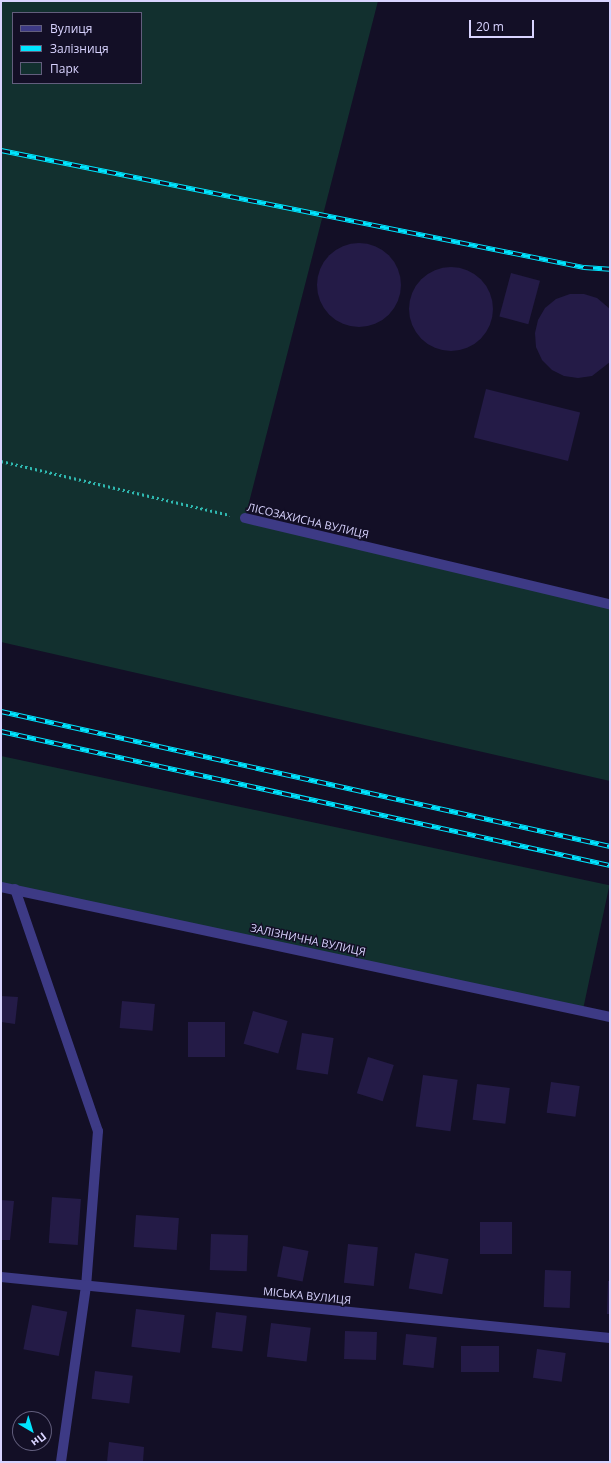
<!DOCTYPE html>
<html>
<head>
<meta charset="utf-8">
<style>
  body { margin:0 }
  #map { position:relative; width:611px; height:1463px; overflow:hidden; background:#130f26; font-family:"Open Sans",sans-serif }
  div>[style] { position:absolute }
  [style*='--x'] { left:calc(var(--x)*1px); top:calc(var(--y)*1px); width:calc(var(--w)*1px); rotate:calc(var(--a)*1deg) }
  .green>* { inset:0; background:#12302f; transform-origin:0 0 }
  .building>* { inset:0; background:#241b47; transform-origin:0 0 }
  .round { border-radius:50% }
  .path>* { height:2.5px; margin-top:-1.25px; transform-origin:0; background:repeating-linear-gradient(90deg,#2fb8b0 0 2px,transparent 0 5px) }
  .minor>* { height:10px; margin:-5px; padding:0 5px; transform-origin:5px; border-radius:5px; background:#3d3a85 }
  .rail>* { height:4.5px; margin-top:-2.25px; transform-origin:0; background:repeating-linear-gradient(90deg,#130f26 0 9px,#00e5ff 0 18px); box-sizing:border-box; border-block:1px solid #00e5ff }
  span { translate:-50% -50%; white-space:nowrap; text-align:center; line-height:1.15; -webkit-text-stroke:3px #130f26; paint-order:stroke }
  .street-label { font-size:11px; color:#d9d4ff }
  .frame { position:absolute; inset:0; border:2px solid #d9d4ff; pointer-events:none }
  .legend { position:absolute; left:12px; top:12px; width:130px; height:72px; box-sizing:border-box; background:#130f26; border:1px solid #625e7d; margin:0; padding:5px 7px; list-style:none; font-size:12px; color:#d9d4ff }
  .legend li { display:flex; align-items:center; gap:8px; height:20px }
  .legend b { width:20px; border:1px solid #625e7d }
  .north { position:absolute; left:12px; top:1411px; width:40px; height:40px; box-sizing:border-box; background:#130f26; border:1px solid #625e7d; border-radius:50%; rotate:142deg; font-size:11px; font-weight:700; line-height:16px; text-align:center; color:#d9d4ff }
  .north::after { content:''; display:block; margin:auto; width:14px; height:18px; background:#00e5ff; clip-path:polygon(50% 0,100% 100%,50% 72%,0 100%) }
  .scale { position:absolute; left:469px; top:20px; width:65px; height:18px; box-sizing:border-box; border:2px solid #d9d4ff; border-top:0; padding-left:5px; font-size:12px; line-height:14px; white-space:nowrap; color:#d9d4ff; -webkit-text-stroke:3px #130f26; paint-order:stroke }
</style>
</head>
<body>
<div id="map">
  <div class="green">
    <div style="clip-path:polygon(evenodd,1px 1px,378px 1px,245px 518px,610px 604px,610px 781px,1px 642px,1px 1px,13px 13px,141px 13px,141px 83px,13px 83px,13px 13px)"></div>
    <div style="left:1px;top:756px;width:622px;height:131px;rotate:12deg"></div>
  </div>
  <div class="building">
    <div class="round" style="left:317px;top:243px;width:84px;height:84px"></div>
    <div class="round" style="left:409px;top:267px;width:84px;height:84px"></div>
    <div style="left:511px;top:273px;width:30px;height:45px;rotate:15deg"></div>
    <div style="clip-path:polygon(570px 294px,584px 294px,597px 298px,610px 309px,610px 362px,592px 376px,578px 378px,564px 376px,552px 370px,542px 360px,536px 347px,535px 333px,538px 320px,545px 308px,556px 299px)"></div>
    <div style="left:486px;top:389px;width:97px;height:50px;rotate:14deg"></div>
    <div style="clip-path:polygon(1px 996px,18px 997px,15px 1024px,1px 1022px)"></div>
    <div style="left:122px;top:1001px;width:33px;height:27px;rotate:5deg"></div>
    <div style="left:253px;top:1011px;width:36px;height:34px;rotate:16deg"></div>
    <div style="left:188px;top:1022px;width:37px;height:35px"></div>
    <div style="left:302px;top:1033px;width:32px;height:37px;rotate:9deg"></div>
    <div style="left:368px;top:1057px;width:27px;height:38px;rotate:17deg"></div>
    <div style="left:423px;top:1075px;width:35px;height:52px;rotate:8deg"></div>
    <div style="left:551px;top:1082px;width:29px;height:31px;rotate:8deg"></div>
    <div style="left:477px;top:1084px;width:33px;height:36px;rotate:7deg"></div>
    <div style="left:52px;top:1197px;width:29px;height:46px;rotate:4deg"></div>
    <div style="clip-path:polygon(1px 1200px,14px 1201px,10px 1240px,1px 1240px)"></div>
    <div style="left:136px;top:1215px;width:43px;height:32px;rotate:4deg"></div>
    <div style="left:512px;top:1222px;width:32px;height:32px;rotate:90deg"></div>
    <div style="left:211px;top:1234px;width:37px;height:36px;rotate:2deg"></div>
    <div style="left:348px;top:1244px;width:30px;height:39px;rotate:6deg"></div>
    <div style="left:283px;top:1246px;width:26px;height:31px;rotate:11deg"></div>
    <div style="left:415px;top:1253px;width:34px;height:36px;rotate:10deg"></div>
    <div style="left:545px;top:1270px;width:26px;height:37px;rotate:2deg"></div>
    <div style="clip-path:polygon(608px 1281px,610px 1281px,610px 1314px,607px 1314px)"></div>
    <div style="left:32px;top:1305px;width:36px;height:45px;rotate:11deg"></div>
    <div style="left:136px;top:1309px;width:49px;height:38px;rotate:7deg"></div>
    <div style="left:216px;top:1312px;width:31px;height:36px;rotate:7deg"></div>
    <div style="left:271px;top:1323px;width:40px;height:34px;rotate:7deg"></div>
    <div style="left:345px;top:1331px;width:32px;height:28px;rotate:2deg"></div>
    <div style="left:406px;top:1334px;width:31px;height:31px;rotate:6deg"></div>
    <div style="left:461px;top:1346px;width:38px;height:26px"></div>
    <div style="left:537px;top:1349px;width:29px;height:29px;rotate:8deg"></div>
    <div style="left:95px;top:1371px;width:38px;height:28px;rotate:7deg"></div>
    <div style="clip-path:polygon(109px 1442px,144px 1447px,143px 1462px,107px 1462px)"></div>
  </div>
  <div class="path">
    <div style="--x:1;--y:461;--w:235;--a:13.3"></div>
  </div>
  <div class="minor">
    <div style="--x:245;--y:518;--w:375;--a:13.3"></div>
    <div style="--x:1;--y:887;--w:623;--a:12.05"></div>
    <div style="--x:15;--y:889;--w:256;--a:71.1"></div>
    <div style="--x:98;--y:1131;--w:155;--a:94.4"></div>
    <div style="--x:86;--y:1286;--w:178;--a:98.1"></div>
    <div style="--x:1;--y:1277;--w:612;--a:5.72"></div>
  </div>
  <div class="rail">
    <div style="--x:1;--y:150;--w:595;--a:11.35"></div>
    <div style="--x:584;--y:267;--w:26;--a:4"></div>
    <div style="--x:1;--y:711;--w:624;--a:12.5"></div>
    <div style="--x:1;--y:731;--w:624;--a:12.41"></div>
  </div>
  <div class="street-label">
    <span style="left:308px;top:521px;rotate:13deg">ЛІСОЗАХИСНА ВУЛИЦЯ</span>
    <span style="left:308px;top:940px;rotate:12deg">ЗАЛІЗНИЧНА ВУЛИЦЯ</span>
    <span style="left:307px;top:1296px;rotate:6deg">МІСЬКА ВУЛИЦЯ</span>
  </div>
  <div class="frame"></div>
  <ul class="legend">
  <li><b style="height:5px;background:#3d3a85"></b>Вулиця</li>
  <li><b style="height:5px;background:#00e5ff"></b>Залізниця</li>
  <li><b style="height:11px;background:#12302f"></b>Парк</li>
  </ul>
  <div class="north">Пн</div>
  <div class="scale">20 m</div>
</div>
</body>
</html>
